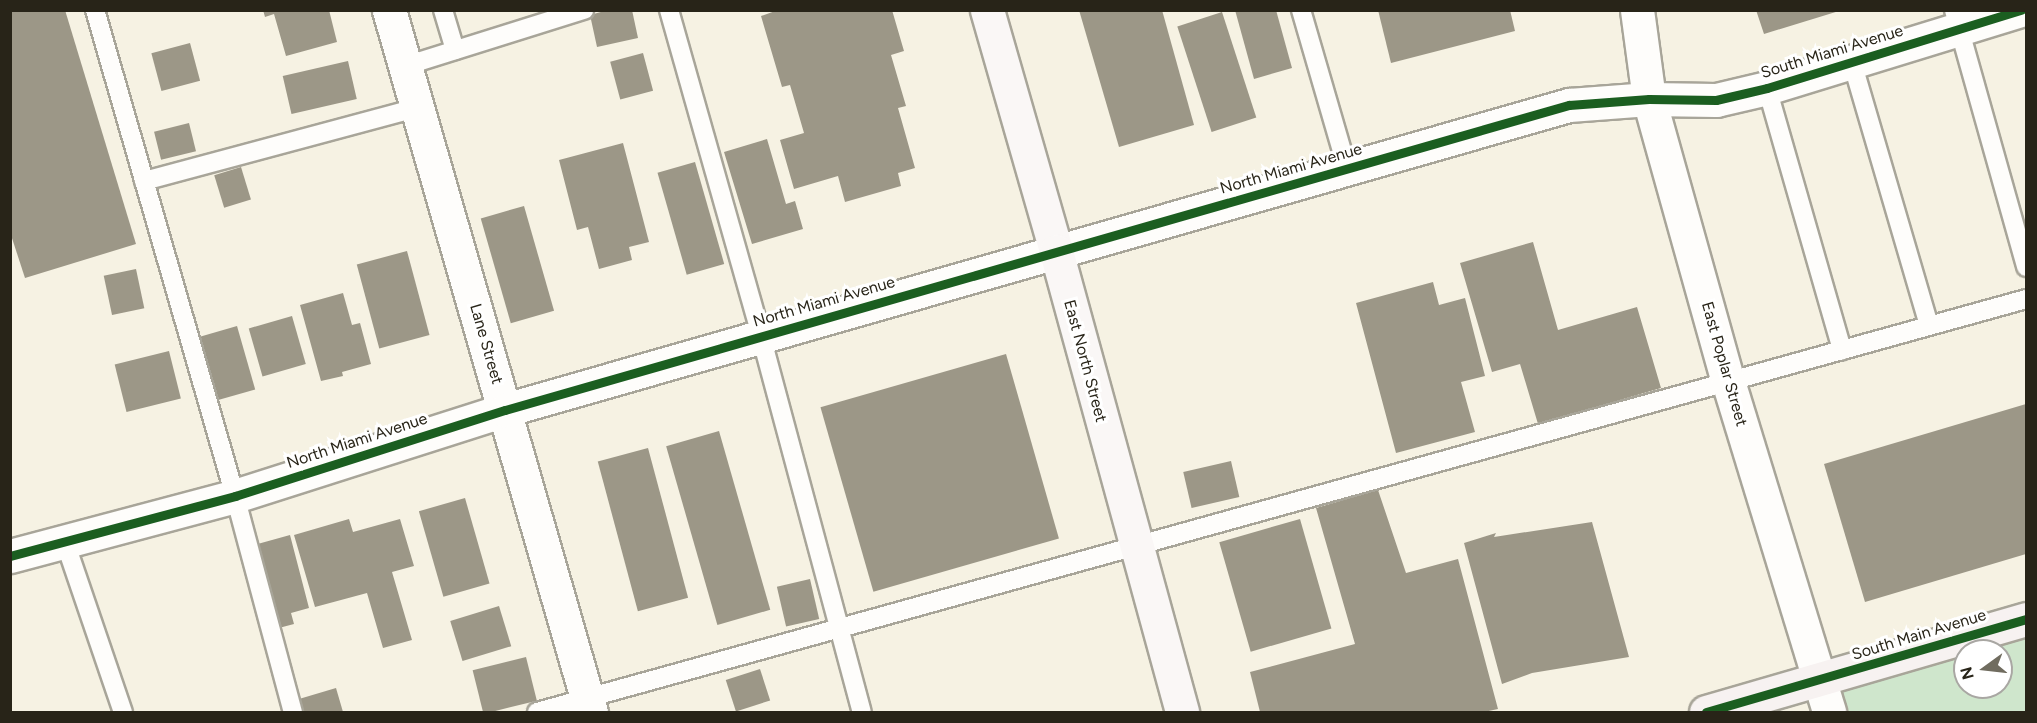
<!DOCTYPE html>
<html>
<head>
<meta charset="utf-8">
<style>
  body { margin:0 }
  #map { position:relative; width:2037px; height:723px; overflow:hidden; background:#f6f2e3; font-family:Figtree,sans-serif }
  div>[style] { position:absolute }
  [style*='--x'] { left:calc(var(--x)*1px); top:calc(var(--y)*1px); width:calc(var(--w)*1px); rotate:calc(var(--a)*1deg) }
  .green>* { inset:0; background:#cfe6cc }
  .building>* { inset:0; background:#9c9787; transform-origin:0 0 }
  .roads { filter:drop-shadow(2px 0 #a8a599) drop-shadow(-2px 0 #a8a599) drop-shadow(0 2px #a8a599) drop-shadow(0 -2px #a8a599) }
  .service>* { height:18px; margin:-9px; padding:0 9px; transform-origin:9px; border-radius:9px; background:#fefdfb }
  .minor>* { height:33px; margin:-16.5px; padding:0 16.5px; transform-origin:16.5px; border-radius:16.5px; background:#fefdfb }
  .secondary>* { height:33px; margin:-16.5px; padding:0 16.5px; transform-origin:16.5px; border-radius:16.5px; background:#faf7f6 }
  .primary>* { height:33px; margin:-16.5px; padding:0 16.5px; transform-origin:16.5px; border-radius:16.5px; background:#f7f2f1 }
  .cycleway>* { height:9px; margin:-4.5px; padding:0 4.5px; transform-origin:4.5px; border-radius:4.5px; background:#1b5e20 }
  span { translate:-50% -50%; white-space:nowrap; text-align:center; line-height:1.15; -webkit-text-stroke:6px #fff; paint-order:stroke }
  .street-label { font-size:16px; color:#282418 }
  .frame { position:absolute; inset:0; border:12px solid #282418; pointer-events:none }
  .north { position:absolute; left:1953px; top:639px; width:60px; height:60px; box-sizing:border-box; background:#fff; border:2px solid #a9a7a3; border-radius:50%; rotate:255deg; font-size:16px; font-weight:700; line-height:24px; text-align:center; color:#282418 }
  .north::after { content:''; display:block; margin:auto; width:21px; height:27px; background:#706c5f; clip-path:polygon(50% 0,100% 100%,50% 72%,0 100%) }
</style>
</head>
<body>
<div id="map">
  <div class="green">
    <div style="clip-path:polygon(evenodd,2026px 619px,2026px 712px,1829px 712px,1820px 680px,2026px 619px,1965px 651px,2001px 651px,2001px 687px,1965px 687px,1965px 651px)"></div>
  </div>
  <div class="building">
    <div style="clip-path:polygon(10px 10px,65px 10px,136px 244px,25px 278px,10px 232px)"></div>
    <div style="clip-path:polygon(263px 10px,329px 10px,337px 42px,286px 56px,274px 14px,265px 17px)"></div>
    <div style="clip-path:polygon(608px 10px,632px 10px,638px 38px,597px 47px,590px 15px)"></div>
    <div style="clip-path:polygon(778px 10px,892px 10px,904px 51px,891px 55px,906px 106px,898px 108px,915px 168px,898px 173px,901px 186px,845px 202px,838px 176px,794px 189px,780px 140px,804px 133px,790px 85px,782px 87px,761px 16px)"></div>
    <div style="clip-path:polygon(1079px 10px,1162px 10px,1194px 125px,1119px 147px)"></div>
    <div style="clip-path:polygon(1235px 10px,1276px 10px,1292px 68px,1254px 79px)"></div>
    <div style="clip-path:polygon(1378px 10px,1510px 10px,1515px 31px,1391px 63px)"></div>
    <div style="clip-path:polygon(1756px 10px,1839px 10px,1839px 11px,1764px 34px)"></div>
    <div style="left:1222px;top:12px;width:111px;height:47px;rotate:72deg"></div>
    <div style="left:190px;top:43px;width:39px;height:40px;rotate:75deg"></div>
    <div style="left:643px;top:53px;width:39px;height:34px;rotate:75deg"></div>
    <div style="left:348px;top:61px;width:39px;height:67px;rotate:77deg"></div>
    <div style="left:189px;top:123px;width:29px;height:36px;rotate:76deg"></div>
    <div style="clip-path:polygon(767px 139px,786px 204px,795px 201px,803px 229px,752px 244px,724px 152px)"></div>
    <div style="clip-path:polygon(623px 143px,649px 242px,629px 247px,632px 260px,599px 269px,588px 227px,577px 230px,559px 160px)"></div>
    <div style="left:695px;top:162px;width:106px;height:39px;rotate:74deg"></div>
    <div style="left:241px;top:167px;width:34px;height:28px;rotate:73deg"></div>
    <div style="left:524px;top:206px;width:109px;height:45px;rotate:74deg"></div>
    <div style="clip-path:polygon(1533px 242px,1558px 330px,1637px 307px,1661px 388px,1538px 424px,1520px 364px,1492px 372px,1460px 263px)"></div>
    <div style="left:407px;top:251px;width:87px;height:52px;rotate:75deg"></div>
    <div style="left:136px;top:269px;width:40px;height:33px;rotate:78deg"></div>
    <div style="clip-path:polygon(1433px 282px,1439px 305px,1465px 298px,1485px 376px,1461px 382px,1475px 432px,1396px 453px,1356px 303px)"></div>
    <div style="clip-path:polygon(343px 293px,352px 325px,360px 323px,371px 364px,342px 372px,343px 376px,321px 381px,300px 305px)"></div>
    <div style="left:292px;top:316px;width:50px;height:45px;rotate:74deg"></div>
    <div style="left:237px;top:326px;width:66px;height:44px;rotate:74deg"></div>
    <div style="left:169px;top:351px;width:49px;height:56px;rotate:76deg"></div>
    <div style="left:1006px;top:354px;width:192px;height:193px;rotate:74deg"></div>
    <div style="clip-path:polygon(2026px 404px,2026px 554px,1865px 602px,1824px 464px)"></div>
    <div style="left:719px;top:431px;width:186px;height:55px;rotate:74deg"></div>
    <div style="left:648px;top:448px;width:155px;height:52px;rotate:75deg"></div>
    <div style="left:1231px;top:461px;width:37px;height:49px;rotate:77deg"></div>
    <div style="clip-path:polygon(1378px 490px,1406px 573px,1458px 559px,1498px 709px,1484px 712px,1260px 712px,1250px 672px,1355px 644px,1316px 508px)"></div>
    <div style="left:465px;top:498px;width:89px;height:48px;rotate:74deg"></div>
    <div style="clip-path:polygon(349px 519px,353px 532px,400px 519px,414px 566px,392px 572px,412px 640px,383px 648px,367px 593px,315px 607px,294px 535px)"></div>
    <div style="left:1300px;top:519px;width:114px;height:84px;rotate:74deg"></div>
    <div style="clip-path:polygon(1592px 522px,1629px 657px,1532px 673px,1502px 684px,1464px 543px,1496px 533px,1494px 537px)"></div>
    <div style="clip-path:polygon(290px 535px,309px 608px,291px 613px,294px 624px,275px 629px,254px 545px)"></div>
    <div style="left:810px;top:579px;width:41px;height:34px;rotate:77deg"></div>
    <div style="left:499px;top:606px;width:42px;height:51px;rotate:73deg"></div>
    <div style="left:526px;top:657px;width:45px;height:55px;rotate:76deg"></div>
    <div style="left:760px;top:669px;width:33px;height:36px;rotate:72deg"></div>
    <div style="clip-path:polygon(336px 688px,343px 712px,303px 712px,299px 699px)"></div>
  </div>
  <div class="roads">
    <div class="service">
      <div style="--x:95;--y:10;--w:506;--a:73.93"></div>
      <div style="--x:235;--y:496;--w:224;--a:75"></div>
      <div style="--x:443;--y:10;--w:42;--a:73.3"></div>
      <div style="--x:669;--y:10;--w:339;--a:74.2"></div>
      <div style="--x:761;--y:336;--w:389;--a:75"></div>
      <div style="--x:1301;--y:10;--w:165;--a:73.8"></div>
      <div style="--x:1954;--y:10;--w:267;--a:74.3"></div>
      <div style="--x:1852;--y:62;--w:274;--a:73.7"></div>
      <div style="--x:405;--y:66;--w:188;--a:-17.4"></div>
      <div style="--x:1767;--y:88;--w:273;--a:74"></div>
      <div style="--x:144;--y:181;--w:283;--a:-15"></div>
      <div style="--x:65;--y:542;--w:180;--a:71.2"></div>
      <div style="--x:537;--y:712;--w:1545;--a:-15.5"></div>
    </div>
    <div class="minor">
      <div style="--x:389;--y:10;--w:730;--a:73.95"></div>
      <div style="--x:1637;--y:10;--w:90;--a:82.3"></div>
      <div style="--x:1649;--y:99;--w:293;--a:74.4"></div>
      <div style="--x:1728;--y:381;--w:346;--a:73"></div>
      <div style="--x:10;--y:556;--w:233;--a:-14.9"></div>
      <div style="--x:235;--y:496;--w:283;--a:-17.7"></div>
      <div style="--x:505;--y:410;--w:1107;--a:-16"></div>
      <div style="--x:1569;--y:105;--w:80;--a:-4.3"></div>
      <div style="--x:1649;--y:99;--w:67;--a:0.9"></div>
      <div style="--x:1716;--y:100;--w:52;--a:-13.2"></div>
      <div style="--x:1767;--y:88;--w:266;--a:-17.1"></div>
    </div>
    <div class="secondary">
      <div style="--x:987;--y:10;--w:251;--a:74"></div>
      <div style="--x:1056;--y:251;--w:478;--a:74.7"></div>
    </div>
    <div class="primary">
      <div style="--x:1706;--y:712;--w:333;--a:-16.2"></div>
    </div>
  </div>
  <div class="cycleway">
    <div style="--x:10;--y:556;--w:233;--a:-14.9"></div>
    <div style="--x:235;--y:496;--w:283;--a:-17.7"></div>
    <div style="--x:505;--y:410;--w:1107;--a:-16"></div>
    <div style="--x:1569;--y:105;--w:80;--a:-4.3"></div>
    <div style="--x:1649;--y:99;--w:67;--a:0.9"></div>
    <div style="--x:1716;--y:100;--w:52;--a:-13.2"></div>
    <div style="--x:1767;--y:88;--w:266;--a:-17.1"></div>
    <div style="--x:1706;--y:712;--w:333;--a:-16.2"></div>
  </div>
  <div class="street-label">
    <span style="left:1832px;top:52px;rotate:-17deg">South Miami Avenue</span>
    <span style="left:1291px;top:169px;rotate:-16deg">North Miami Avenue</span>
    <span style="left:824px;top:302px;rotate:-16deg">North Miami Avenue</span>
    <span style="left:486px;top:344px;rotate:74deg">Lane Street</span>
    <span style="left:1085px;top:361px;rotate:75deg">East North Street</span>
    <span style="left:1724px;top:364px;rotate:74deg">East Poplar Street</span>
    <span style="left:357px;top:441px;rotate:-18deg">North Miami Avenue</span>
    <span style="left:1919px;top:635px;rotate:-17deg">South Main Avenue</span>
  </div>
  <div class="frame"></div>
  <div class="north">N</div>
</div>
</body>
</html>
